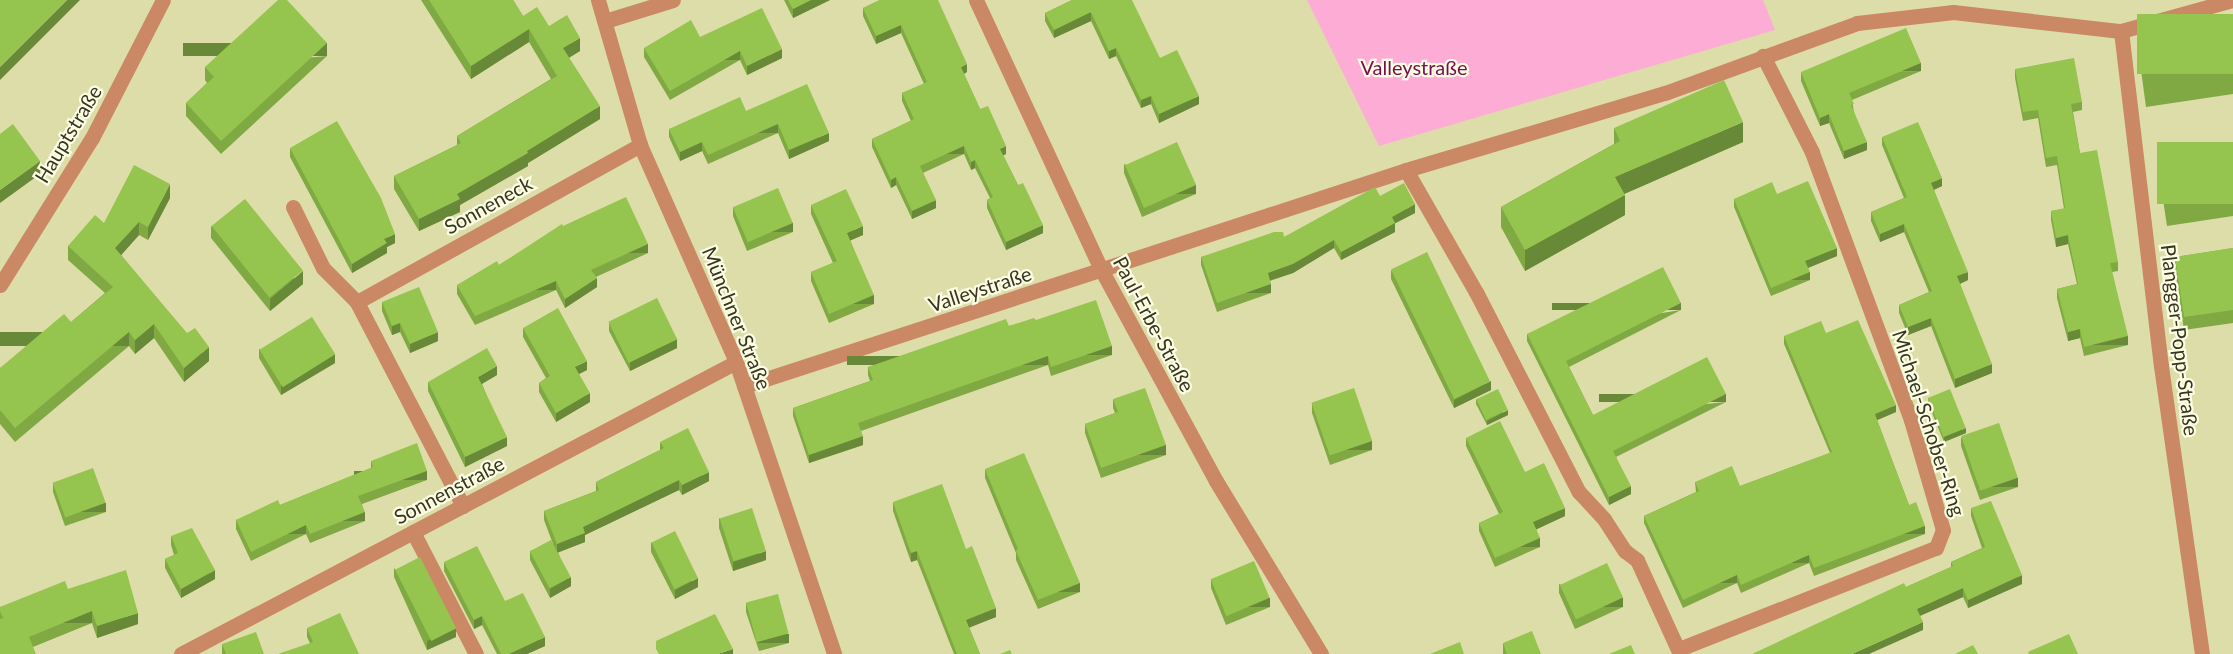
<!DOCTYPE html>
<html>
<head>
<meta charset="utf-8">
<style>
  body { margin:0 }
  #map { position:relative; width:2233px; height:654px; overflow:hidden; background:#dda; font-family:Lato,sans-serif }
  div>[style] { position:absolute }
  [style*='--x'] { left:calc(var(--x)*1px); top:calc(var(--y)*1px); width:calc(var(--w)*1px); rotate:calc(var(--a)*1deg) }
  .green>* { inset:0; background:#fdacd5 }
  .minor>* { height:15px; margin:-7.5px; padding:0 7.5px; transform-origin:7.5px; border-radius:7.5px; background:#cb8865 }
  .wall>* { inset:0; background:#80a944 }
  .shaded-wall>* { inset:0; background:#688937; transform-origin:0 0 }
  .building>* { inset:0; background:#95c44f; transform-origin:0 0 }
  span { translate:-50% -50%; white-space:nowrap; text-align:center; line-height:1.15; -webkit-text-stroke:4.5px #fcfde3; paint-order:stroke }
  .park-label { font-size:20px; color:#750e50 }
  .street-label { font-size:20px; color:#353521 }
</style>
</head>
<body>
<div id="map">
  <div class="green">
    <div style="clip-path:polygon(1307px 0,1763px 0,1775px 30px,1379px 146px)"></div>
  </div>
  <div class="minor">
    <div style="--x:598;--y:0;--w:151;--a:73.8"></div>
    <div style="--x:640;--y:145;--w:237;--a:66.1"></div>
    <div style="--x:736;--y:362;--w:308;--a:71.4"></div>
    <div style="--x:976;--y:0;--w:299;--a:65.1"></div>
    <div style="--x:1102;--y:271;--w:239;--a:61.5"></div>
    <div style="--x:1216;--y:481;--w:202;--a:58.7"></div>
    <div style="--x:605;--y:21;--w:71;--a:-17.2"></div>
    <div style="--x:2121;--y:31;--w:337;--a:83.2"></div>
    <div style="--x:2161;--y:366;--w:291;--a:81.9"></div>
    <div style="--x:1406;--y:170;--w:141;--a:60.2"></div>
    <div style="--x:1476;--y:292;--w:225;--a:62.8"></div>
    <div style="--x:1579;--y:492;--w:37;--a:47"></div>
    <div style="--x:1604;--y:519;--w:38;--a:57"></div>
    <div style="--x:1625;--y:551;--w:15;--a:37"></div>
    <div style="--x:1637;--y:560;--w:103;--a:65.4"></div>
    <div style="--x:293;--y:207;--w:68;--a:63.8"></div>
    <div style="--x:323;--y:268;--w:48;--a:45"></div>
    <div style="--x:0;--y:285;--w:173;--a:-58"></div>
    <div style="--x:92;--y:138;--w:155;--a:-62.8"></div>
    <div style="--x:744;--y:386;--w:696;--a:-18.07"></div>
    <div style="--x:1406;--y:170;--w:270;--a:-16.6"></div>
    <div style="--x:1665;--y:93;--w:204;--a:-20"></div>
    <div style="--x:1857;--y:23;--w:97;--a:-6.5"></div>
    <div style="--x:1953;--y:12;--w:169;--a:6.5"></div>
    <div style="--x:2121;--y:31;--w:116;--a:-15.5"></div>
    <div style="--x:463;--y:506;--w:230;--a:-117.5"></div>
    <div style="--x:357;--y:302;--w:324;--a:-29"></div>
    <div style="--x:413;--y:532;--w:137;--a:62.7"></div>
    <div style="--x:1679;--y:649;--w:276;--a:-21.5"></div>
    <div style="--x:1936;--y:548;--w:19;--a:-69"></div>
    <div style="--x:1943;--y:530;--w:115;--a:-106.2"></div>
    <div style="--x:1911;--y:420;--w:286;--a:-110.3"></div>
    <div style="--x:1812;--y:152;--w:108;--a:-117"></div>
    <div style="--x:181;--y:654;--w:627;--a:-27.75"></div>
  </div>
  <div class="wall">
    <div style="clip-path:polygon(421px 0,513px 0,523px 16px,549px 26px,580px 51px,569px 58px,600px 119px,528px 163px,528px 166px,460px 205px,460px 212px,419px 231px,394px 189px,394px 176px,457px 145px,457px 136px,551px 79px,529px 42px,471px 79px)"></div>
    <div style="clip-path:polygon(784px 0,830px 0,793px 18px)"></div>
    <div style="clip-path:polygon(880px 0,967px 72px,964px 74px,980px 109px,1006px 154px,1003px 155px,1018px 185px,1043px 233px,1006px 250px,987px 208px,987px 200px,990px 198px,975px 168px,971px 170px,964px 154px,923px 173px,936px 208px,912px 219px,896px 185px,891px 188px,872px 147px,872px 139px,911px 121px,902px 101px,902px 93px,924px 84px,901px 33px,876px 44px,863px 16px,863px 8px)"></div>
    <div style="clip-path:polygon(1072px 0,1160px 58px,1199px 104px,1159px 123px,1151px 104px,1141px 108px,1116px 56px,1109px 59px,1091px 21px,1054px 38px,1045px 21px,1045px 13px)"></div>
    <div style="clip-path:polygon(2233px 14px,2233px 94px,2146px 107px,2138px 48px,2138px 28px)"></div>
    <div style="clip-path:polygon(700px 37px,782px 58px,747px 75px,740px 60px,670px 100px,644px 57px,644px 48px)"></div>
    <div style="clip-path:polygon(327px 56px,221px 154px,186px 116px,186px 103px,207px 83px,205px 80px,205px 67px)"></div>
    <div style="clip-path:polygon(2015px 69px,2082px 102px,2082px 110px,2073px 112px,2080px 153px,2118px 262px,2118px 271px,2112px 272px,2128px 345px,2084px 356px,2080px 338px,2068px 341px,2057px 298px,2057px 289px,2077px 284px,2068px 244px,2056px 247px,2051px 220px,2051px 211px,2064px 209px,2057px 165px,2046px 167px,2038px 118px,2023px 121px,2015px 78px)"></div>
    <div style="clip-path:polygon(1921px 71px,1852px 100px,1854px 112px,1867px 150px,1844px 159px,1829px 123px,1820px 126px,1801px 81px,1801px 72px)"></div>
    <div style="clip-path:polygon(746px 111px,829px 141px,789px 159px,778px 133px,708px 164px,702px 151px,680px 161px,669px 137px,669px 129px)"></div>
    <div style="clip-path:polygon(1614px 128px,1743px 142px,1624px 194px,1625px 215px,1525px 271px,1501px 227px,1501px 207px,1614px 144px)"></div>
    <div style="clip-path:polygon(1882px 137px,1942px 186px,1934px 190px,1968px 280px,1960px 284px,1992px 373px,1955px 388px,1931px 326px,1908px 335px,1899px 313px,1899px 305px,1929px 292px,1904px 232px,1880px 242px,1871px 221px,1871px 212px,1904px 198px,1882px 145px)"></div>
    <div style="clip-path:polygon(2233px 142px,2233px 216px,2167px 226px,2158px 166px,2158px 153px)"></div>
    <div style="clip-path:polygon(290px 148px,395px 243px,387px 247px,387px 253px,352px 273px,290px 157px)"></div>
    <div style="clip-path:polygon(1124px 164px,1196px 194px,1142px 217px,1124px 173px)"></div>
    <div style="clip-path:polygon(1777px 194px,1837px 256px,1808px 268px,1810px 280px,1771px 296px,1734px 207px,1734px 199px)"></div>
    <div style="clip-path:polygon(1380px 196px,1415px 213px,1395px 223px,1395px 232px,1341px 260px,1334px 248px,1293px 273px,1270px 281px,1271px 293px,1217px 312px,1201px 265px,1201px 257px,1284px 237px)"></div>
    <div style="clip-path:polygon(170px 198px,148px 240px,139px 235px,121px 255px,209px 361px,184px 382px,154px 338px,135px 354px,129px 346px,15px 442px,0 424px,0 368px,71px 322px,105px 293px,68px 260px,68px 246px,104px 223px)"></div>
    <div style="clip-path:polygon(811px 205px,863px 235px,850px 240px,874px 304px,829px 323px,811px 281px,811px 272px,833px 263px,811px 214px)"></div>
    <div style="clip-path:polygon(733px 207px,793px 232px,747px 251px,733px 216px)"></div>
    <div style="clip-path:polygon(211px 226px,303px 284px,270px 311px,211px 238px)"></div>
    <div style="clip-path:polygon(563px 226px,648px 253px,596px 277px,597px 287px,565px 308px,556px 290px,475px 325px,457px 294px,457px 285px,499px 265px)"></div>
    <div style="clip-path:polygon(2233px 248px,2233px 323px,2184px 330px,2175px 270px,2175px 257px)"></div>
    <div style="clip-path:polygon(1391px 270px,1491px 390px,1454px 408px,1391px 279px)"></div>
    <div style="clip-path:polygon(382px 302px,438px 341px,410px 353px,400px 332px,392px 335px,382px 311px)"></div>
    <div style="clip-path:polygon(1681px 310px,1569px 367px,1593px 415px,1726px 402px,1616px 457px,1631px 494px,1609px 505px,1527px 341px,1527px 334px)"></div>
    <div style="clip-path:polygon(1036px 320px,1112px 355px,1051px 376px,1048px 365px,861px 431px,863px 445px,809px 463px,793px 416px,793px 408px,870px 381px,868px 375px,868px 367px,1009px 326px)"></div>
    <div style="clip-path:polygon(609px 322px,677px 348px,630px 371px,609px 331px)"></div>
    <div style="clip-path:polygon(523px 328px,587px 370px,579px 374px,590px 402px,556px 422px,539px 392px,539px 383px,546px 378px,523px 337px)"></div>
    <div style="clip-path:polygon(1826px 333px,1896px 412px,1877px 420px,1909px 505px,1925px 534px,1814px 576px,1809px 563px,1741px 593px,1737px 583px,1683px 608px,1644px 523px,1644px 516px,1696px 492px,1695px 482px,1740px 486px,1830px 453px,1784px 344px,1784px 336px)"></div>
    <div style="clip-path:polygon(259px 349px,335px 363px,281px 395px,259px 358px)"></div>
    <div style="clip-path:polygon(497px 375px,482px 384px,507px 446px,465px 467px,428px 391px,428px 382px)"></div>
    <div style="clip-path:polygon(1928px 398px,1966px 433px,1944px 442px,1928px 403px)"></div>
    <div style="clip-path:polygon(1113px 399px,1166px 455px,1101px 478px,1085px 433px,1085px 424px,1115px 413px,1113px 408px)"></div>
    <div style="clip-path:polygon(1476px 399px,1508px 415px,1487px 425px,1476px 404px)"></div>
    <div style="clip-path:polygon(1312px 404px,1372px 450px,1330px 465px,1312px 413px)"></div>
    <div style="clip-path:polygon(1961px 437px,2018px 487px,1980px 500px,1961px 446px)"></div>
    <div style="clip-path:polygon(1466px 438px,1525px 472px,1565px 516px,1536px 529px,1540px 547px,1495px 567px,1479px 531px,1479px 523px,1499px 514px,1466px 446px)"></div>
    <div style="clip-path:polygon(660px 442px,709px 481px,682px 495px,679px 490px,585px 535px,585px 542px,558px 552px,571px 586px,550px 598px,530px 560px,530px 551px,553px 544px,544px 520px,544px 511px,596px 491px,596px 482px,660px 450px)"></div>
    <div style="clip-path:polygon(371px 461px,427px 480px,362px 504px,365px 521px,310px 543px,306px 534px,251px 561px,236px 529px,236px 520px,280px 505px,371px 468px)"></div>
    <div style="clip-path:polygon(985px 469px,1080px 592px,1038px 609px,1016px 560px,1016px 553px,985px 478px)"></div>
    <div style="clip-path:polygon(53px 483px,106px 512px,65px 526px,53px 492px)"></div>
    <div style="clip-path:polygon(893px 502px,966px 549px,996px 617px,969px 627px,980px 654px,954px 654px,917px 560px,911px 562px,893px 511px)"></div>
    <div style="clip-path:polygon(1971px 508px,2022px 584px,1968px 608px,1963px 597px,1920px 616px,1923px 630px,1906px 587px,1951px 567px,1951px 562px,1982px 548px,1971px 516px)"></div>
    <div style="clip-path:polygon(719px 518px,766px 560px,733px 571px,719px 528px)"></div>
    <div style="clip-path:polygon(171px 536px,215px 579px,181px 598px,165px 568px,165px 559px,174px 555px,171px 545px)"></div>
    <div style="clip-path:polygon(651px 542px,698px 587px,675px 599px,651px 552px)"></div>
    <div style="clip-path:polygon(444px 562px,505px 601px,545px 646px,527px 654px,497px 654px,482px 625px,474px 629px,444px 571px)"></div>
    <div style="clip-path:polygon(394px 568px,456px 637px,427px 650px,394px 577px)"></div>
    <div style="clip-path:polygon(1211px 579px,1270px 607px,1226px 625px,1211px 588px)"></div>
    <div style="clip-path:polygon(1559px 584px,1623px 607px,1575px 629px,1559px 593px)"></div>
    <div style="clip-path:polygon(68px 589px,138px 624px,97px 638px,92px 623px,33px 647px,0 654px,0 607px)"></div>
    <div style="clip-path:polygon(746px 603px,789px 643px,759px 651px,746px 612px)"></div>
    <div style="clip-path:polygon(307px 628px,359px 654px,310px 643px,307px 637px)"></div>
    <div style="clip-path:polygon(1503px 643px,1541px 654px,1503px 654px)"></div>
    <div style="clip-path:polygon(222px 644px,264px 654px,222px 654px)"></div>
  </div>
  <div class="shaded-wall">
    <div style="clip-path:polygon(67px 0,80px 0,0 80px,0 67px)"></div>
    <div style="clip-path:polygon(811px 0,830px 0,793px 18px,793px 9px)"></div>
    <div style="clip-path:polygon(1091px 12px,1091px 21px,1054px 38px,1054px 30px)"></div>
    <div style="clip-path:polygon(901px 25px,901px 33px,876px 44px,876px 36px)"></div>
    <div style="clip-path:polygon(529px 29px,529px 42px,471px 79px,471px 66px)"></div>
    <div style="clip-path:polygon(580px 38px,580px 51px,563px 61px,563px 48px)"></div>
    <div style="left:327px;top:43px;width:13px;height:144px;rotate:90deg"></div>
    <div style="clip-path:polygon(1116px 48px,1116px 56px,1109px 59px,1109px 51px)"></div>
    <div style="clip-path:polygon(782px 49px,782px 58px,747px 75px,747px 66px)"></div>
    <div style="left:740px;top:51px;width:9px;height:81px;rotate:90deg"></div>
    <div style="left:1921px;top:63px;width:8px;height:78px;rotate:90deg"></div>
    <div style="clip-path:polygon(967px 64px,967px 72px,961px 75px,961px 67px)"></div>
    <div style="clip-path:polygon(1151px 96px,1151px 104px,1141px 108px,1141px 100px)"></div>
    <div style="clip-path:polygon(1199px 96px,1199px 104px,1159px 123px,1159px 114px)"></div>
    <div style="clip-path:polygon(600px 106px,600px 119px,528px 163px,528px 166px,460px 205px,460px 212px,419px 231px,419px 219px,457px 194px)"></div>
    <div style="clip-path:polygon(1829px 114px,1829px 123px,1820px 126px,1820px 118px)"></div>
    <div style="clip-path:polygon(1743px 122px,1743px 142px,1615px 198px,1615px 177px)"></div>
    <div style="left:778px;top:124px;width:9px;height:77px;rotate:90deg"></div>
    <div style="clip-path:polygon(829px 133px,829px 141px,789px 159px,789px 150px)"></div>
    <div style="clip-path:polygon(702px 142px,702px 151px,680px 161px,680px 152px)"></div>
    <div style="clip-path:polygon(1867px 142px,1867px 150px,1844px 159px,1844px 151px)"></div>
    <div style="left:964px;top:146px;width:8px;height:48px;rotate:90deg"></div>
    <div style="clip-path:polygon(1006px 146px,1006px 154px,1000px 157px,1000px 149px)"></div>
    <div style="clip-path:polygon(975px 160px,975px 168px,971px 170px,971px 162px)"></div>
    <div style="clip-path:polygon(40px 161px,40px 174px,0 203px,0 190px)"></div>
    <div style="clip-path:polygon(896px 177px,896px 185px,891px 188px,891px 180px)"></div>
    <div style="clip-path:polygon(1942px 178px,1942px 186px,1931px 191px,1931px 183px)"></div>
    <div style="clip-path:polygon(170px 184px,170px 198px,148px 240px,148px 227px)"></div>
    <div style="left:1196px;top:185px;width:9px;height:59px;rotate:90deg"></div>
    <div style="clip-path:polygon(1625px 195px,1625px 215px,1525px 271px,1525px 250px)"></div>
    <div style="clip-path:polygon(936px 200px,936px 208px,912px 219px,912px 211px)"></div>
    <div style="clip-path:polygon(1415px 204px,1415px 213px,1392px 225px,1392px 217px)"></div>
    <div style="clip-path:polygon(139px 222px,139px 235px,115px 262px,115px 248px)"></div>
    <div style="left:793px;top:223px;width:9px;height:50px;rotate:90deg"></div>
    <div style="clip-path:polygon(1395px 223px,1395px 232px,1341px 260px,1341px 252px)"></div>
    <div style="clip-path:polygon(1904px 224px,1904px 232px,1880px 242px,1880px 234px)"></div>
    <div style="clip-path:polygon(1043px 225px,1043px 233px,1006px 250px,1006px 242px)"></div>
    <div style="clip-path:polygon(863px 226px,863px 235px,847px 242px,847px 233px)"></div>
    <div style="clip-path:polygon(395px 234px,395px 243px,387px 247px,387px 253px,352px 273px,352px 264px,384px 239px)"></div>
    <div style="clip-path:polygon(2068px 235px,2068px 244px,2056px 247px,2056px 238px)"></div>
    <div style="clip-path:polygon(1334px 240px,1334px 248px,1293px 273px,1268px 281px,1268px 273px)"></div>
    <div style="left:648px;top:244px;width:9px;height:63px;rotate:90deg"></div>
    <div style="clip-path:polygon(1837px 248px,1837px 256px,1805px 269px,1805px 261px)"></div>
    <div style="clip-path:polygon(303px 271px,303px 284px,270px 311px,270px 299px)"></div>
    <div style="left:1810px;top:272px;width:8px;height:42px;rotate:90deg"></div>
    <div style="clip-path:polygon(1968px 272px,1968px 280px,1957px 285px,1957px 276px)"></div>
    <div style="clip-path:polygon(597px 278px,597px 287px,565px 308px,565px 299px)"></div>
    <div style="left:556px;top:281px;width:9px;height:88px;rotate:90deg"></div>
    <div style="left:1271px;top:284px;width:9px;height:57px;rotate:90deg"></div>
    <div style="left:874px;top:295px;width:9px;height:49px;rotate:90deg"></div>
    <div style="left:1681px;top:303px;width:7px;height:129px;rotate:90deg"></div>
    <div style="clip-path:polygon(1931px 318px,1931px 326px,1908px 335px,1908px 327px)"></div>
    <div style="clip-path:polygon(400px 323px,400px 332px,392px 335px,392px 326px)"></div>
    <div style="clip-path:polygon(154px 324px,154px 338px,135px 354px,135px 340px)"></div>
    <div style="clip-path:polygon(2080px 329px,2080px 338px,2068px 341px,2068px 332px)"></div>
    <div style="left:129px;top:332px;width:14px;height:149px;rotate:90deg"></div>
    <div style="clip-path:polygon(438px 332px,438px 341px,410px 353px,410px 344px)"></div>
    <div style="left:2128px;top:336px;width:9px;height:45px;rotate:90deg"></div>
    <div style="clip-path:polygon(677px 339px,677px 348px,630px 371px,630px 362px)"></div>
    <div style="left:1112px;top:346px;width:9px;height:65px;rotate:90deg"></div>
    <div style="clip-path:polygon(209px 347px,209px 361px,184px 382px,184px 368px)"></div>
    <div style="clip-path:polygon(335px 354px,335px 363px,281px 395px,281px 385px)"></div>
    <div style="left:1048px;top:356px;width:9px;height:201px;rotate:90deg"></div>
    <div style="clip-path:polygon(587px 361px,587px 370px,575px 376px,575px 367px)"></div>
    <div style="clip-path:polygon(1992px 364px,1992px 373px,1955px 388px,1955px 379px)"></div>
    <div style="clip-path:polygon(497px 366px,497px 375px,478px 386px,478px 377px)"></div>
    <div style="clip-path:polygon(1491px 381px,1491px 390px,1454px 408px,1454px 400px)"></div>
    <div style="clip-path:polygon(590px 393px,590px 402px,556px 422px,556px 413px)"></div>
    <div style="left:1726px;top:394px;width:8px;height:127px;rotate:90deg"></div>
    <div style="clip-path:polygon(1896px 405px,1896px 412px,1875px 421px,1875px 414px)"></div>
    <div style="clip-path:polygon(1508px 410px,1508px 415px,1487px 425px,1487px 421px)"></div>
    <div style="clip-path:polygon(1966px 428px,1966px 433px,1944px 442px,1944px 437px)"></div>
    <div style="clip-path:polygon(863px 436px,863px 445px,809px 463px,809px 455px)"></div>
    <div style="clip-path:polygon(507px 437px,507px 446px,465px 467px,465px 457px)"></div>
    <div style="left:1372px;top:441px;width:9px;height:45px;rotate:90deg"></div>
    <div style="left:1166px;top:445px;width:10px;height:69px;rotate:90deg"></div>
    <div style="left:427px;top:471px;width:9px;height:73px;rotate:90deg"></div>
    <div style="clip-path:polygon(709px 472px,709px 481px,682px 495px,682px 485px)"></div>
    <div style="left:2018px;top:478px;width:9px;height:40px;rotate:90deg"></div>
    <div style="clip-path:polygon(679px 480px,679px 490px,585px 535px,585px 542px,557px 553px,557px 544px,583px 527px)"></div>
    <div style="clip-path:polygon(1631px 486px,1631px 494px,1609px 505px,1609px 497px)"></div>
    <div style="left:106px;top:503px;width:9px;height:43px;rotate:90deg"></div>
    <div style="clip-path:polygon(1565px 508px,1565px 516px,1533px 531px,1533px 522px)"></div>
    <div style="left:365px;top:512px;width:9px;height:59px;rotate:90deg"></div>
    <div style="left:306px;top:525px;width:9px;height:61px;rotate:90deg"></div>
    <div style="left:1925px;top:526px;width:8px;height:119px;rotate:90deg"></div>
    <div style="left:1540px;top:538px;width:9px;height:49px;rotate:90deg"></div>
    <div style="clip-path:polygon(766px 551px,766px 560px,733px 571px,733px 562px)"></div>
    <div style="clip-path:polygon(917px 551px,917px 560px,911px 562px,911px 553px)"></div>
    <div style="left:1809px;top:555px;width:8px;height:74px;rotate:90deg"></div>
    <div style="clip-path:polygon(215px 570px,215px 579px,181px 598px,181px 589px)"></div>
    <div style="left:1737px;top:575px;width:8px;height:60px;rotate:90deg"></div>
    <div style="clip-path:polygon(2022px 575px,2022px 584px,1968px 608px,1968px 600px)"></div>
    <div style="clip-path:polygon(571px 577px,571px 586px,550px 598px,550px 589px)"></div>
    <div style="clip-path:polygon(698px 578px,698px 587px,675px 599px,675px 590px)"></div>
    <div style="left:1080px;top:583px;width:9px;height:45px;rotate:90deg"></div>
    <div style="clip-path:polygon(1963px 588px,1963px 597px,1917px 617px,1917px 609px)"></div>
    <div style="left:1270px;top:598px;width:9px;height:48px;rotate:90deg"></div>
    <div style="left:1623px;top:598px;width:9px;height:53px;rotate:90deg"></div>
    <div style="clip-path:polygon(996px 608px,996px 617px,966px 629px,966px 620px)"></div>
    <div style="left:92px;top:611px;width:12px;height:68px;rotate:90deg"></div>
    <div style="clip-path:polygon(138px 613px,138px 624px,97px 638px,97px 626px)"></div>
    <div style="clip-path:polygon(482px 616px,482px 625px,474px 629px,474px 620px)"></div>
    <div style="clip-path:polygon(1923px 622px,1923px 630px,1869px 654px,1852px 654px)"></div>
    <div style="clip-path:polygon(456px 628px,456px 637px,427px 650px,427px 641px)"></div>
    <div style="left:789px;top:634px;width:9px;height:31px;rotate:90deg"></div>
    <div style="clip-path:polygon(545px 637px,545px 646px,527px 654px,509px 654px)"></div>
    <div style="clip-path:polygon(733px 649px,733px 654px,718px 654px)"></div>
  </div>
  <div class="building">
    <div style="clip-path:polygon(0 0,67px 0,0 67px)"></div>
    <div style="clip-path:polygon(278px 0,287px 0,327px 43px,221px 141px,186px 103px,214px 77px,205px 67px)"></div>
    <div style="clip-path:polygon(429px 0,513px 0,523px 16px,537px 7px,549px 26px,567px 15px,580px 38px,563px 48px,600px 106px,527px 151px,528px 153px,457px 194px,460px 199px,419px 219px,394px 176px,461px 143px,457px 136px,557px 76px,529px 29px,471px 66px)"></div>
    <div style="clip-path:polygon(788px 0,811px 0,793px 9px)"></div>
    <div style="clip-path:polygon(880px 0,938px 0,967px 64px,961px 67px,980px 109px,988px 106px,1006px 146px,1000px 149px,1018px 185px,1023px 183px,1043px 225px,1006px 242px,987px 200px,993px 197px,975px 160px,971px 162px,964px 146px,920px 166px,936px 200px,912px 211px,896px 177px,891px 180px,872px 139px,914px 119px,902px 93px,927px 82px,901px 25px,876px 36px,863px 8px)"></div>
    <div style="clip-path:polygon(1072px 0,1132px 0,1160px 58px,1177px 50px,1199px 96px,1159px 114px,1151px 96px,1141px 100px,1116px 48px,1109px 51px,1091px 12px,1054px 30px,1045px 13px)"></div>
    <div style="clip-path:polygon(762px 8px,782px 49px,747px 66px,740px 51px,670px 91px,644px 48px,691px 20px,700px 37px)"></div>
    <div style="left:2233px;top:14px;width:60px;height:96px;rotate:90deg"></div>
    <div style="clip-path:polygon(1906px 28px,1921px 63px,1849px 93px,1854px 104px,1851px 105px,1867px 142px,1844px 151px,1829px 114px,1820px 118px,1801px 72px)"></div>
    <div style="clip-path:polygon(2074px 58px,2082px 102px,2071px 104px,2080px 153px,2097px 150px,2118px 262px,2110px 263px,2128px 336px,2084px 347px,2080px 329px,2068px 332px,2057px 289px,2078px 284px,2068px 235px,2056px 238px,2051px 211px,2065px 208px,2057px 156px,2046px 158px,2038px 110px,2023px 112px,2015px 69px)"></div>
    <div style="clip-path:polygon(1724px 80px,1743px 122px,1615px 177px,1625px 195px,1525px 250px,1501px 207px,1620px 141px,1614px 128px)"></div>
    <div style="clip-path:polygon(807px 84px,829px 133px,789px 150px,778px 124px,708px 155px,702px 142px,680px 152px,669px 129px,740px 97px,746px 111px)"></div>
    <div style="clip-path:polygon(337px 121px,381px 198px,395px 234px,384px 239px,387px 243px,352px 264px,290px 148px)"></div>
    <div style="clip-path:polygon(1918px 122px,1942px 178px,1931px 183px,1968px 272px,1957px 276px,1992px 364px,1955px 379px,1931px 318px,1908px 327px,1899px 305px,1932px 291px,1904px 224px,1880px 234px,1871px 212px,1907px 197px,1882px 137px)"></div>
    <div style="clip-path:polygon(13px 124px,40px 161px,0 190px,0 134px)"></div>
    <div style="left:1177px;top:142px;width:47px;height:57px;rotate:66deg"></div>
    <div style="left:2233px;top:142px;width:62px;height:76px;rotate:90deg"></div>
    <div style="clip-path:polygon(134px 165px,170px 184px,148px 227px,139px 222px,115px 248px,187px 333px,195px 328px,209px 347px,184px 368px,154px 324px,135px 340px,129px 332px,15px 428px,0 410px,0 368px,64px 314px,71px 322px,113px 287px,68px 246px,95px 215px,104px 223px)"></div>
    <div style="clip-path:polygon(1808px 181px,1837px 248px,1805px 261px,1810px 272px,1771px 288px,1734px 199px,1772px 182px,1777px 194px)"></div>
    <div style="clip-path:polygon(1404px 183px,1415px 204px,1392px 217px,1395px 223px,1341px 252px,1334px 240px,1293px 264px,1268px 273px,1271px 284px,1217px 303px,1201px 257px,1274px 232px,1283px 232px,1284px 237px,1375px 187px,1380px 196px)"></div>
    <div style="left:778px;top:188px;width:38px;height:49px;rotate:67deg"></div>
    <div style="clip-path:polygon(846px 189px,863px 226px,847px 233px,874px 295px,829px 314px,811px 272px,837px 261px,811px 205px)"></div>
    <div style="clip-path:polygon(626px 197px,648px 244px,591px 270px,597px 278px,565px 299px,556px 281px,475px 316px,457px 285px,497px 261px,499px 265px,562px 224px,563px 226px)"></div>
    <div style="left:245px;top:199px;width:92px;height:43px;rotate:51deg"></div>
    <div style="clip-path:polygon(2233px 248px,2233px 310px,2184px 317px,2175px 257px)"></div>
    <div style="left:1427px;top:252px;width:144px;height:40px;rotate:64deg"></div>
    <div style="clip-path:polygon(1663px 267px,1681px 303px,1566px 361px,1593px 415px,1707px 357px,1726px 394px,1613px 451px,1631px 486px,1609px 497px,1527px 334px)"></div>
    <div style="clip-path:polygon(419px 287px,438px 332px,410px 344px,400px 323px,392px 326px,382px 302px)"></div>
    <div style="left:657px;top:298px;width:46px;height:54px;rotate:64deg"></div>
    <div style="clip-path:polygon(1096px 300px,1112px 346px,1051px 367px,1048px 356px,858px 423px,863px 436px,809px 455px,793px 408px,873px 380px,868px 367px,1006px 319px,1009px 326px,1034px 318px,1036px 320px)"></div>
    <div style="clip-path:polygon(558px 308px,587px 361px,575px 367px,590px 393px,556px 413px,539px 383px,550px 376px,523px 328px)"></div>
    <div style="left:312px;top:317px;width:44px;height:62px;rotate:58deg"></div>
    <div style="clip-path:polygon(1858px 320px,1896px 405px,1875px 414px,1909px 505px,1916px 502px,1925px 526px,1814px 568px,1809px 555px,1741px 585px,1737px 575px,1683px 600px,1644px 516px,1699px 491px,1695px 482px,1732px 466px,1740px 486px,1832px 452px,1784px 336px,1821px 321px,1826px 333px)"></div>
    <div style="clip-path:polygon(487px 348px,497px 366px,478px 377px,507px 437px,465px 457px,428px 382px)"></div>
    <div style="clip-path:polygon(1145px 388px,1166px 445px,1101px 468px,1085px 424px,1118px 412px,1113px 399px)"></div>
    <div style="left:1354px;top:388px;width:56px;height:45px;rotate:71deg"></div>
    <div style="left:1498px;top:389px;width:23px;height:24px;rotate:65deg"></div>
    <div style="left:1950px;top:389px;width:42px;height:24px;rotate:68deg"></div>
    <div style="clip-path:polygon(1500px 421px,1525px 472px,1544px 463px,1565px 508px,1533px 522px,1540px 538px,1495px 558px,1479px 523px,1503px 512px,1466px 438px)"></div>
    <div style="left:1999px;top:423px;width:58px;height:40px;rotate:71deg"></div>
    <div style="clip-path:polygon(688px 428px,709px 472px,682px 485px,679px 480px,583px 527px,585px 533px,557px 544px,544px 511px,599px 490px,596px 482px,664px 448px,660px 442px)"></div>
    <div style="clip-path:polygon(417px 443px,427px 471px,358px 496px,365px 512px,310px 534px,306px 525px,251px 552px,236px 520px,278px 500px,280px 505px,373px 467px,371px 461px)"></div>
    <div style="clip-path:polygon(1024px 453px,1080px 583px,1038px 600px,1016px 551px,1018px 549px,985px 469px)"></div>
    <div style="left:93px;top:468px;width:37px;height:43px;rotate:70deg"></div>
    <div style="clip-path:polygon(942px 484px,966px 549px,972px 546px,996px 608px,966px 620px,980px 654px,957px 654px,917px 551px,911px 553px,893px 502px)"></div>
    <div style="clip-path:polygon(1991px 501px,2022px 575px,1968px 600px,1963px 588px,1917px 609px,1923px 622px,1852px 654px,1752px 654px,1904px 583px,1906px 587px,1953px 566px,1951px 562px,1985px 547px,1971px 508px)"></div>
    <div style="left:752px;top:508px;width:45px;height:34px;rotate:72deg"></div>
    <div style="clip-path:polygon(192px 528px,215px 570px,181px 589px,165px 559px,178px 553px,171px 536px)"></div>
    <div style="left:675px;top:531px;width:52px;height:26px;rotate:64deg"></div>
    <div style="left:551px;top:540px;width:42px;height:24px;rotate:62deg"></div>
    <div style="clip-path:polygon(477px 546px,505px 601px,523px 593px,545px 637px,509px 654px,501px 654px,482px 616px,474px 620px,444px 562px)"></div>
    <div style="left:420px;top:557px;width:80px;height:28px;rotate:63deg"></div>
    <div style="left:1254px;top:561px;width:40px;height:47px;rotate:67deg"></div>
    <div style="left:1607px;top:563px;width:38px;height:52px;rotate:65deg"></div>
    <div style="clip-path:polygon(126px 570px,138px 613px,97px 626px,92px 611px,29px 637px,36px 654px,0 654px,0 619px,3px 618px,0 611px,0 607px,65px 581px,68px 589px)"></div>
    <div style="left:778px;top:594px;width:41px;height:33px;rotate:75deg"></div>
    <div style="clip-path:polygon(340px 613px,359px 654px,278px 654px,313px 642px,307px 628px)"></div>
    <div style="clip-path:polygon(715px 614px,733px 649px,718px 654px,659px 654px,656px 649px,656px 641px)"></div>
    <div style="clip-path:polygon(1532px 631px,1541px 654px,1507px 654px,1503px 643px)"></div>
    <div style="clip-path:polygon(256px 632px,264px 654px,226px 654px,222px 644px)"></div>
    <div style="clip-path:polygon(2069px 634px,2078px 654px,2029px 654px,2028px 652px)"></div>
    <div style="clip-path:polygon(1460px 642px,1464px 654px,1430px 654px)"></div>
    <div style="clip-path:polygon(1631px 645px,1635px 654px,1609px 654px)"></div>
    <div style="clip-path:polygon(1973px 645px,1978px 654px,1955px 654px)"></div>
    <div style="clip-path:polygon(1010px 650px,1012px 654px,1000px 654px)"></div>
  </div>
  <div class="park-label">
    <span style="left:1414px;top:67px">Valleystraße</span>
  </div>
  <div class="street-label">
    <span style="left:68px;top:134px;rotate:-59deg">Hauptstraße</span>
    <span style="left:488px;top:205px;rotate:-29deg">Sonneneck</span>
    <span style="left:980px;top:289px;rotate:-18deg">Valleystraße</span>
    <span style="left:737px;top:318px;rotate:68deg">Münchner Straße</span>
    <span style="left:1154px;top:324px;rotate:62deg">Paul-Erbe-Straße</span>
    <span style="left:2180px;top:340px;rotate:83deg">Plangger-Popp-Straße</span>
    <span style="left:1929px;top:423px;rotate:72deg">Michael-Schober-Ring</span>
    <span style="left:449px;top:490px;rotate:-28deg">Sonnenstraße</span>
  </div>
</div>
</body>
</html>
